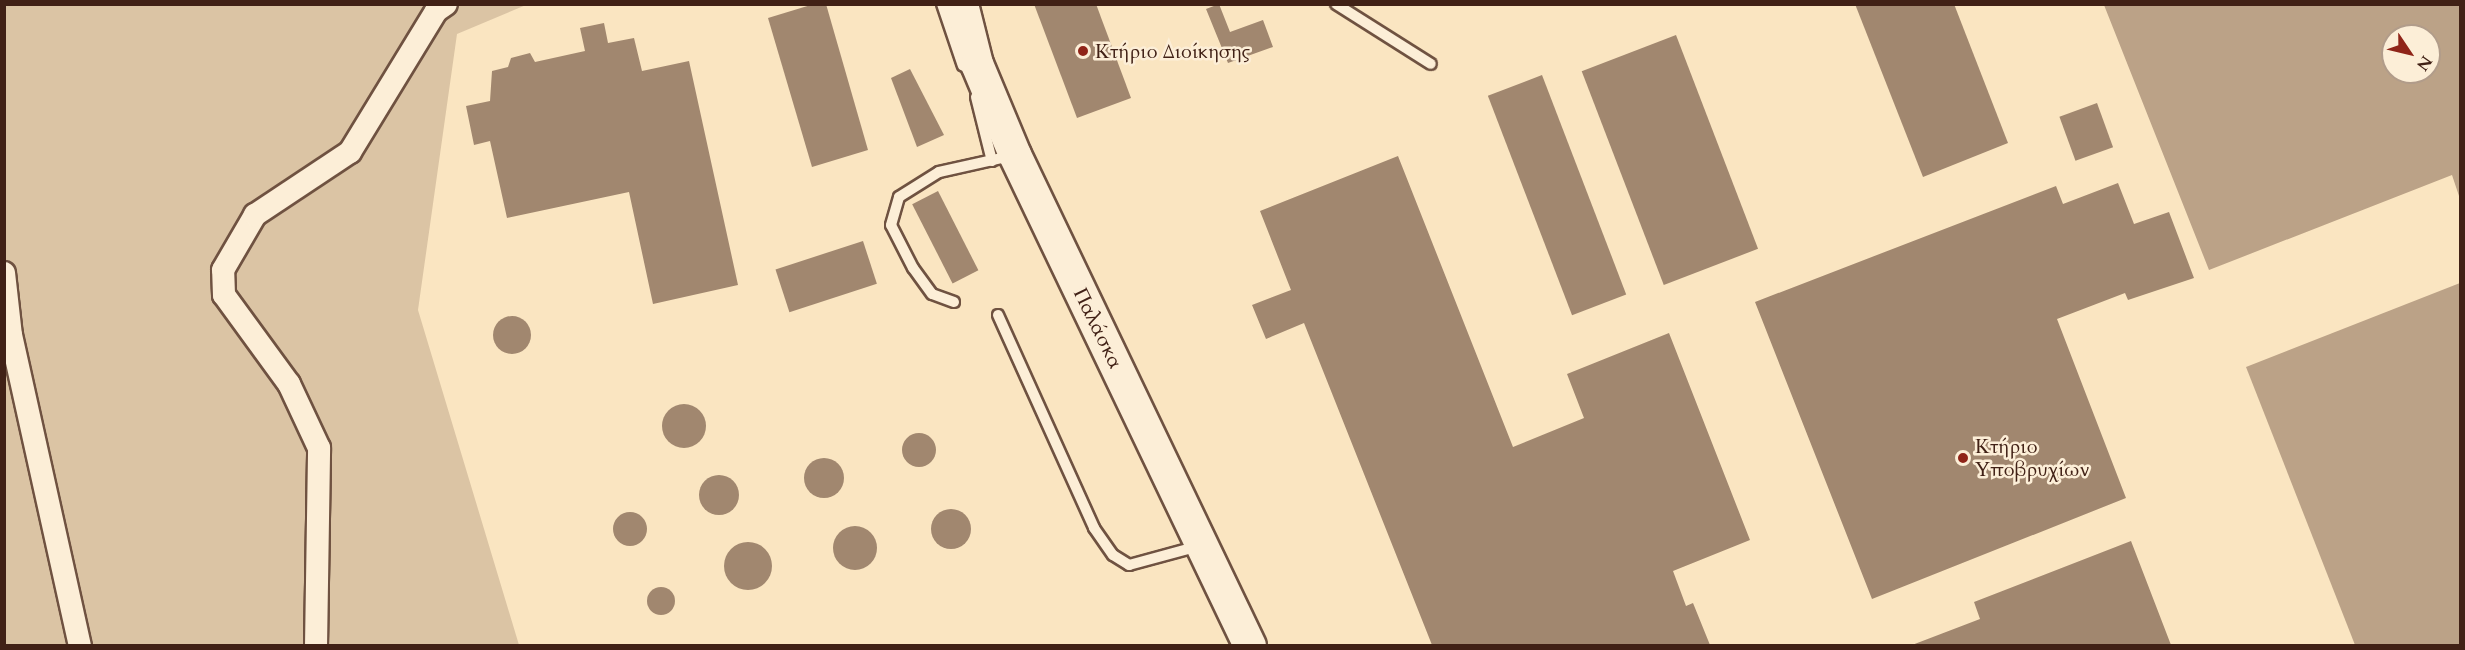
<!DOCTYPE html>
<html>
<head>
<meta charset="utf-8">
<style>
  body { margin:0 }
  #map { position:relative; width:2465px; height:650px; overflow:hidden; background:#fae5c1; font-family:Cardo,serif }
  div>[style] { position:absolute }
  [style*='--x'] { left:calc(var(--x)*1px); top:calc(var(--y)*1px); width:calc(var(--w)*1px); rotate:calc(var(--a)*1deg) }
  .green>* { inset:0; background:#dbc4a4 }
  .water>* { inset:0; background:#bba287 }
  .building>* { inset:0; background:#a1876f; transform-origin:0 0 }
  .round { border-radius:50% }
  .roads { filter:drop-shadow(2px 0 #6f5241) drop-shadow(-2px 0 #6f5241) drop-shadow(0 2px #6f5241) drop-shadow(0 -2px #6f5241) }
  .lane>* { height:10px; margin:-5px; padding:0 5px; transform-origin:5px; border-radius:5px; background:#fceed7 }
  .street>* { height:22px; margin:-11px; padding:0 11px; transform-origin:11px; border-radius:11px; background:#fceed7 }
  .secondary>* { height:32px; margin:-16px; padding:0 16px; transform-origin:16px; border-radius:16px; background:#fceed7 }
  .dots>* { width:16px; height:16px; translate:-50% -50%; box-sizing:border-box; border:3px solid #fceed7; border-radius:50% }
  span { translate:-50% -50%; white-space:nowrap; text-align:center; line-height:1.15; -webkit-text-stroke:5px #fceed7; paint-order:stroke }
  .poi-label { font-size:20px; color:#412116 }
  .left { translate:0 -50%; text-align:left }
  .street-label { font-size:20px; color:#412116 }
  .frame { position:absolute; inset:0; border:6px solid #412116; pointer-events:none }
  .north { position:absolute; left:2381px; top:24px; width:60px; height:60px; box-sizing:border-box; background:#fceed7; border:2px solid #b19c8a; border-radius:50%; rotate:125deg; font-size:16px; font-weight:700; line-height:24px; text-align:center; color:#412116 }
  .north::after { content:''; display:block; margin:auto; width:21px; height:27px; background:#8f2418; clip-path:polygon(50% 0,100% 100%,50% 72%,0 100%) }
</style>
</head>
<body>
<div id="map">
  <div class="green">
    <div style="clip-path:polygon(4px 5px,526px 5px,457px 34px,418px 310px,519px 645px,5px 645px)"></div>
  </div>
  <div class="water">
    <div style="clip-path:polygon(evenodd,2104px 5px,2460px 5px,2460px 199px,2452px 175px,2209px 270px,2104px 5px,2393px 36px,2429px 36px,2429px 72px,2393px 72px,2393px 36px)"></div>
    <div style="clip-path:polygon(2460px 283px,2460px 645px,2355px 645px,2246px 367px)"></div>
  </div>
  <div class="building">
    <div style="clip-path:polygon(814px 4px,826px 4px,868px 150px,812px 167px,768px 18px)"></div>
    <div style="clip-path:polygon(1034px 4px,1096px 4px,1131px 98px,1077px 118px)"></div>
    <div style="clip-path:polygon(1219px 4px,1230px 32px,1263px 20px,1273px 47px,1228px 63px,1206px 9px)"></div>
    <div style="clip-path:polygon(1855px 4px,1954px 4px,2008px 143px,1923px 177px)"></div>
    <div style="clip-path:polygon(604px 23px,608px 43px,634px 38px,642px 71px,689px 61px,738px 285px,653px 304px,629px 192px,507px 218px,490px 141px,474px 145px,466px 106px,490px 101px,492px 71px,508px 67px,511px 58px,530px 53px,535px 62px,585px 51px,580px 28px)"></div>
    <div style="left:1676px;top:35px;width:229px;height:101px;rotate:69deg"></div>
    <div style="clip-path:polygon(910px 69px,944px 135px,917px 147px,891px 78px)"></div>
    <div style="left:1542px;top:75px;width:235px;height:58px;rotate:69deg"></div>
    <div style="left:2097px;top:103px;width:47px;height:40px;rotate:70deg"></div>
    <div style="clip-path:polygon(1398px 156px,1513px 447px,1584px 418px,1567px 374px,1669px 333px,1750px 540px,1673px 571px,1686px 606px,1693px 603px,1710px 645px,1432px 645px,1304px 323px,1266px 339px,1252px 305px,1291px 290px,1260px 211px)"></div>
    <div style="clip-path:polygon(2118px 183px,2134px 224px,2169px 212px,2194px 278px,2128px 300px,2125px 293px,2057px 319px,2126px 498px,1872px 599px,1755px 302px,2056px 186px,2063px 204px)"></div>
    <div style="left:938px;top:191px;width:89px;height:29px;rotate:63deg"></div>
    <div style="left:863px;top:241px;width:45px;height:92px;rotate:72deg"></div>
    <div class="round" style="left:493px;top:316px;width:38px;height:38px"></div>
    <div class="round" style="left:662px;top:404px;width:44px;height:44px"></div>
    <div class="round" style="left:902px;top:433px;width:34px;height:34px"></div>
    <div class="round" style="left:804px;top:458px;width:40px;height:40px"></div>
    <div class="round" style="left:699px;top:475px;width:40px;height:40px"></div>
    <div class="round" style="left:931px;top:509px;width:40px;height:40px"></div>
    <div class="round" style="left:613px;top:512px;width:34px;height:34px"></div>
    <div class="round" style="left:833px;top:526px;width:44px;height:44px"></div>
    <div style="clip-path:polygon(2131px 541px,2171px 645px,1912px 645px,1980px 619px,1974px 602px)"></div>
    <div class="round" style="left:724px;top:542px;width:48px;height:48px"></div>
    <div class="round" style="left:647px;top:587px;width:28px;height:28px"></div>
  </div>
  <div class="roads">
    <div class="lane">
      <div style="--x:942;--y:4;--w:65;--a:71.3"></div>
      <div style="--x:1336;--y:4;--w:112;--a:32.3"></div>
      <div style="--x:976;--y:97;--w:66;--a:76"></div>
      <div style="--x:954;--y:302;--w:23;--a:-160"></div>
      <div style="--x:932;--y:294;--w:32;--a:-126"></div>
      <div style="--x:913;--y:268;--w:48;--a:-117.1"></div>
      <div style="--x:891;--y:225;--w:29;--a:-74"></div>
      <div style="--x:899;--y:197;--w:47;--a:-32"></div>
      <div style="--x:939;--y:172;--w:74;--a:-12.5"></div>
      <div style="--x:998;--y:315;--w:234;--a:65.7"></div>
      <div style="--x:1094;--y:528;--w:33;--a:55"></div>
      <div style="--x:1113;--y:555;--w:19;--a:32"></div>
      <div style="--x:1129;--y:565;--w:73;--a:-15.2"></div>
    </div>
    <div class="street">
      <div style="--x:4;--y:273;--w:62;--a:83.6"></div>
      <div style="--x:11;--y:335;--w:319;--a:77.5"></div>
      <div style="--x:316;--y:646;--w:198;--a:-89.1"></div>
      <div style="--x:319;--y:448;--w:71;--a:-115.1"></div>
      <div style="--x:289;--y:384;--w:110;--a:-126.1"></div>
      <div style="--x:224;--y:295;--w:25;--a:-92"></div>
      <div style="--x:223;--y:270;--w:64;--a:-59.8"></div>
      <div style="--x:255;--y:215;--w:114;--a:-33.6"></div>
      <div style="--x:350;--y:152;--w:165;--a:-58.6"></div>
      <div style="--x:436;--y:11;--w:12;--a:-35"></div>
    </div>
    <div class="secondary">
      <div style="--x:962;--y:4;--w:62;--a:76"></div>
      <div style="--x:977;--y:64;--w:99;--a:67.3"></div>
      <div style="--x:1015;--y:155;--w:544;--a:64.42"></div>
    </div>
  </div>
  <div class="dots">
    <div style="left:1083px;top:51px;background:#8f2418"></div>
    <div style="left:1963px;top:458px;background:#8f2418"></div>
  </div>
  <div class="poi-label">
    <span class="left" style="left:1095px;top:51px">Κτήριο Διοίκησης</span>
    <span class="left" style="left:1975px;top:458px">Κτήριο<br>Υποβρυχίων</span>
  </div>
  <div class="street-label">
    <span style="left:1098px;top:328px;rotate:64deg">Παλάσκα</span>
  </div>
  <div class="frame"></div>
  <div class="north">N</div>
</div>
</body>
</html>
